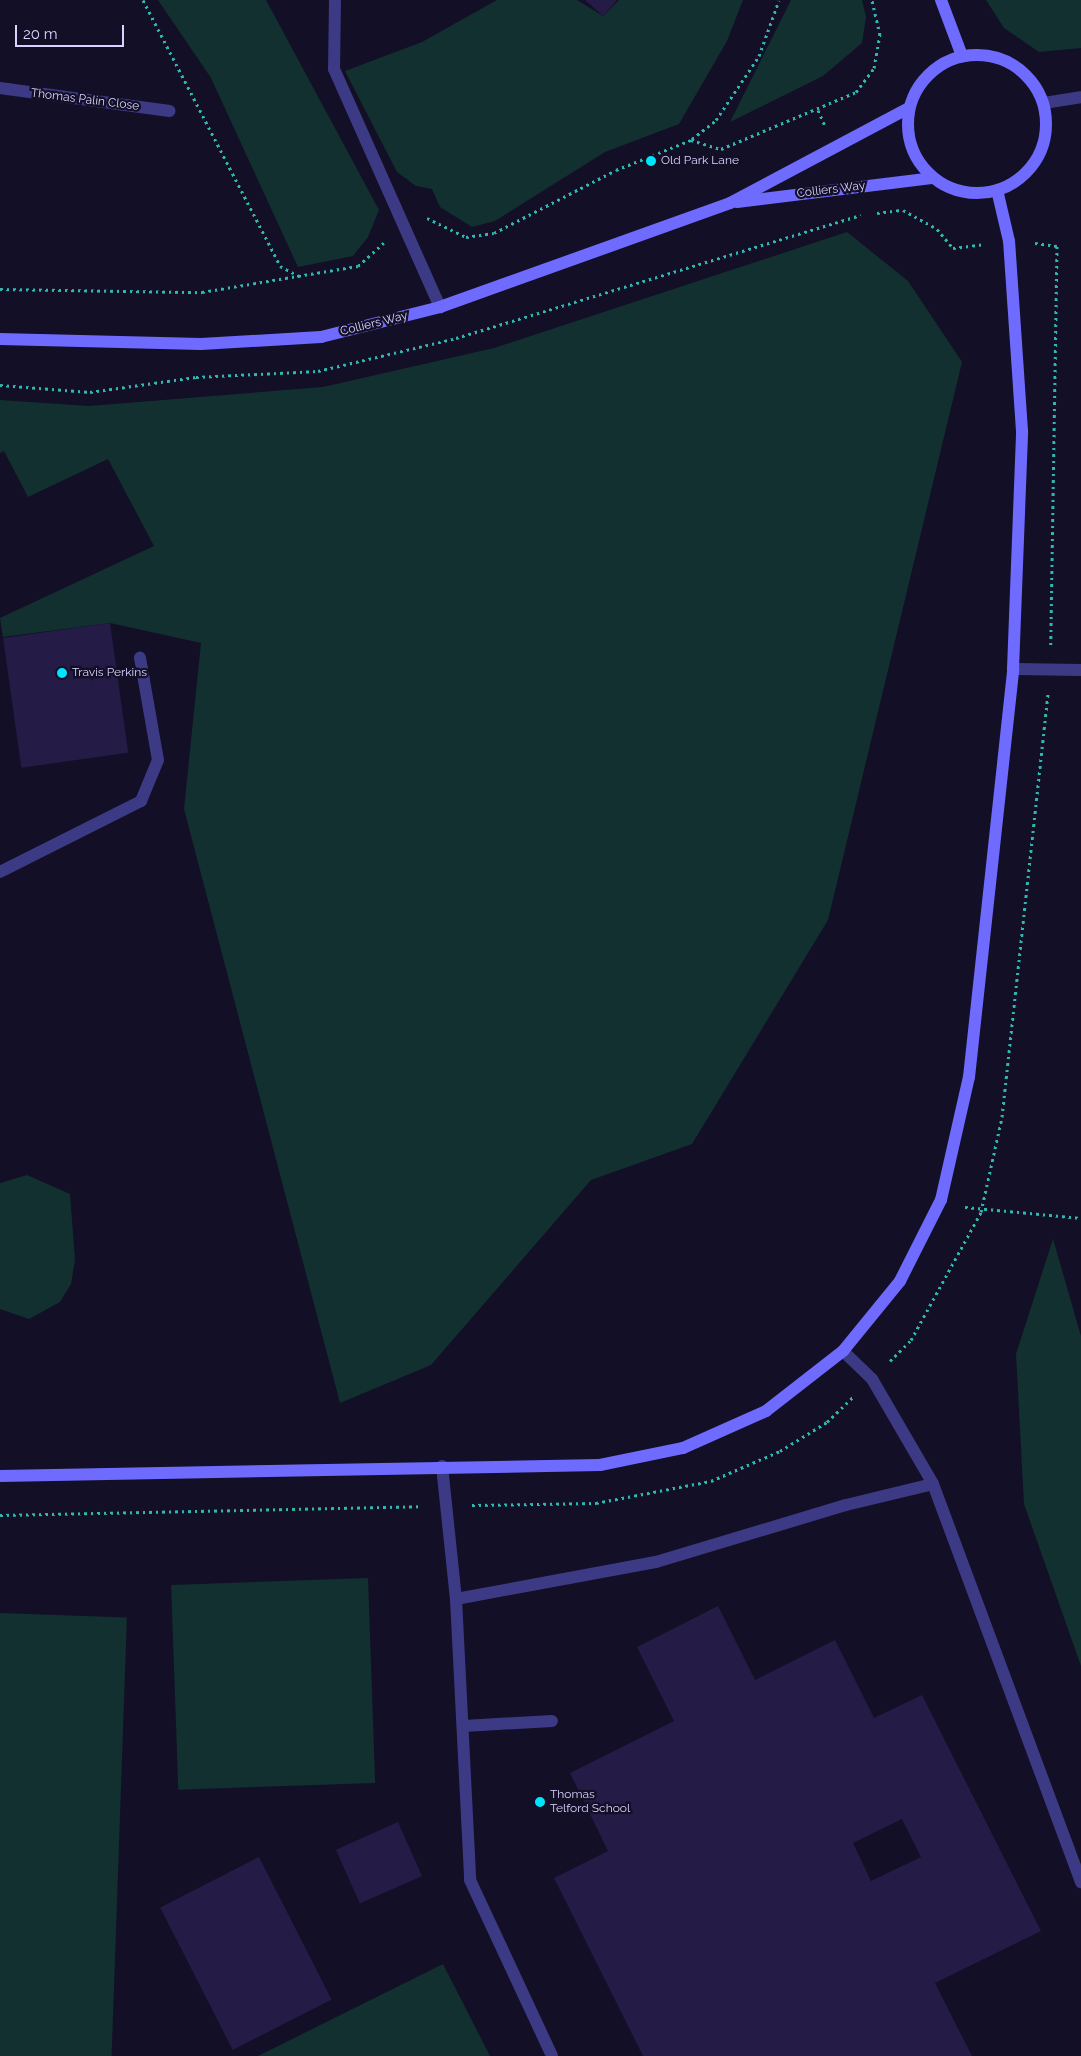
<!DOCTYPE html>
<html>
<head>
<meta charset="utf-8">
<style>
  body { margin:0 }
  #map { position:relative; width:1081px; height:2056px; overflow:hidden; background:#130f26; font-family:Raleway,sans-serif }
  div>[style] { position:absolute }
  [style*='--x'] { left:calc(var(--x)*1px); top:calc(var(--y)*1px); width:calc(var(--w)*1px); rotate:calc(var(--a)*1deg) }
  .green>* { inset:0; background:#12302f; transform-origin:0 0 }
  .building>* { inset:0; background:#241b47; transform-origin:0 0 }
  .path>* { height:3px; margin-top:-1.5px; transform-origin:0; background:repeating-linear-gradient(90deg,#2fb8b0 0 2.5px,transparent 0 6.5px) }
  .lane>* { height:12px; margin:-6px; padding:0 6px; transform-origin:6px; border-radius:6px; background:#3d3a85 }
  .street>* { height:12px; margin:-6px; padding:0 6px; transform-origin:6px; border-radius:6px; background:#3d3a85 }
  .secondary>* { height:12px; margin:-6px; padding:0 6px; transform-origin:6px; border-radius:6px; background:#6f6bff }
  .secondary>.ring { margin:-6px; padding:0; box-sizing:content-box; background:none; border:12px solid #6f6bff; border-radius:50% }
  .dots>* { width:14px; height:14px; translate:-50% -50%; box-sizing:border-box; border:2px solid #130f26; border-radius:50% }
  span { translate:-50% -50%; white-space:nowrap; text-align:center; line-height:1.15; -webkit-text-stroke:4.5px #130f26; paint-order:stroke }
  .street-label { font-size:12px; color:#d9d4ff }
  .poi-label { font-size:12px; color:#d9d4ff }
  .left { translate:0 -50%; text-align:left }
  .scale { position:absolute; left:15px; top:25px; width:109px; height:22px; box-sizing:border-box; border:2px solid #d9d4ff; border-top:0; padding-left:6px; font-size:15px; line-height:18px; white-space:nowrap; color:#d9d4ff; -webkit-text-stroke:4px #130f26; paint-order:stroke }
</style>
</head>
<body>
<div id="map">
  <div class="green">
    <div style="clip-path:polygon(158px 0,266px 0,379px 210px,368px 237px,353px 256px,298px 267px,211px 78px)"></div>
    <div style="clip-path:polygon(497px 0,577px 0,603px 16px,619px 0,743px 0,727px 41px,679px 124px,605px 152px,495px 221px,472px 227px,440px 207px,432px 189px,416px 186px,397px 172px,345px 71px,422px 42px)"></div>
    <div style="clip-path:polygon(791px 0,862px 0,866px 17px,862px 43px,823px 76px,730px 122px)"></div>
    <div style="clip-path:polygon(986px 0,1081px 0,1081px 48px,1039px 52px,1004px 28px)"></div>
    <div style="clip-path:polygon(847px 232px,908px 281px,962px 362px,828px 920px,692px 1144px,591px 1180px,431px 1365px,340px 1403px,184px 809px,201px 643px,110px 623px,3px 637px,0 618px,154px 546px,108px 459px,28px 497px,4px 451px,0 453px,0 400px,89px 406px,323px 387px,494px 348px)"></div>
    <div style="clip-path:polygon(27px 1175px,70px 1194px,75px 1260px,71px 1284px,60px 1302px,29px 1319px,0 1309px,0 1183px)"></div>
    <div style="clip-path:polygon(1053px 1239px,1081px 1336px,1081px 1666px,1024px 1504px,1016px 1354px)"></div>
    <div style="left:368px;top:1578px;width:205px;height:197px;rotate:88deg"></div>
    <div style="left:0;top:1613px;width:127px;height:443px;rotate:2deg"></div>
    <div style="clip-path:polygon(443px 1964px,490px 2056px,258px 2056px)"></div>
  </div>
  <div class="building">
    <div style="clip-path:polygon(585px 0,617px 0,603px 16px)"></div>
    <div style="left:110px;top:623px;width:131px;height:108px;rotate:82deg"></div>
    <div style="clip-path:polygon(evenodd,718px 1606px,755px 1680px,835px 1640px,874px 1718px,922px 1695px,1041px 1931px,935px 1983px,972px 2056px,643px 2056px,554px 1878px,608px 1851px,570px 1773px,674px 1721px,637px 1647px,718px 1606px,902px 1819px,921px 1857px,871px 1881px,853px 1843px,902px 1819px)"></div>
    <div style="left:398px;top:1822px;width:59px;height:68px;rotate:66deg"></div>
    <div style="left:259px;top:1857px;width:160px;height:111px;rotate:63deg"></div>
  </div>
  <div class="path">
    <div style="--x:143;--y:0;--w:299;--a:62.7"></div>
    <div style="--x:280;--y:266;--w:24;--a:28"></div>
    <div style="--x:818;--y:110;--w:17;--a:66"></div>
    <div style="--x:692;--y:139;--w:31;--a:-38"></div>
    <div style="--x:716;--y:120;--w:77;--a:-56.1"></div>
    <div style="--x:759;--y:56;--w:59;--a:-70.3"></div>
    <div style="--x:877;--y:213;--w:26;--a:-7"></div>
    <div style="--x:903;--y:210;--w:39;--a:29"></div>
    <div style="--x:937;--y:229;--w:25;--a:50"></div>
    <div style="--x:953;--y:248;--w:31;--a:-7"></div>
    <div style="--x:427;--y:218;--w:43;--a:26"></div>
    <div style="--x:466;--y:237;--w:28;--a:-8"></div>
    <div style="--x:494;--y:233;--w:137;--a:-27.3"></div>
    <div style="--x:616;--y:170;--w:81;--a:-21.8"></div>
    <div style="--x:691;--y:140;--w:31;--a:17"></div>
    <div style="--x:721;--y:149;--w:147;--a:-22.9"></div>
    <div style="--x:856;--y:92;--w:30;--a:-53"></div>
    <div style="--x:874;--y:68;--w:34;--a:-80"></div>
    <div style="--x:880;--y:35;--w:36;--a:-103"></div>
    <div style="--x:1035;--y:243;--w:22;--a:8"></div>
    <div style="--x:1057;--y:246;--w:399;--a:90.9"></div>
    <div style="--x:0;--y:289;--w:202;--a:0.9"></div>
    <div style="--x:202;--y:292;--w:158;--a:-9.5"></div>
    <div style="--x:358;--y:266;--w:36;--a:-42"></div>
    <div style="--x:0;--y:385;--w:90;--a:4.4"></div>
    <div style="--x:90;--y:392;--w:107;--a:-8.1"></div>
    <div style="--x:196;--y:377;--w:122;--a:-2.8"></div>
    <div style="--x:318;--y:371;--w:142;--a:-13.4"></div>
    <div style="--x:456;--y:338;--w:423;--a:-16.9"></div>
    <div style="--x:965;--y:1207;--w:117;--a:5.4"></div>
    <div style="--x:890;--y:1361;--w:30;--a:-45"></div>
    <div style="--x:911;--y:1340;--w:146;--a:-61.3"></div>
    <div style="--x:981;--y:1212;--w:97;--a:-77.5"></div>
    <div style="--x:1002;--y:1117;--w:426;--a:-83.8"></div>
    <div style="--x:472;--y:1505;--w:124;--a:-0.9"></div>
    <div style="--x:596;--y:1503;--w:117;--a:-10.8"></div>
    <div style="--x:711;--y:1481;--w:75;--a:-23.5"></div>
    <div style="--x:780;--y:1451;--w:55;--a:-31.7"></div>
    <div style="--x:827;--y:1422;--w:37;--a:-44"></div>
    <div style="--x:0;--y:1515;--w:421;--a:-1.2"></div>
  </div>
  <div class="lane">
    <div style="--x:335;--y:0;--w:69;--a:90.8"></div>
    <div style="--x:334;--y:69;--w:261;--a:66"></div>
    <div style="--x:7;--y:89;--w:164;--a:7.7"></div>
    <div style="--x:1044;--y:103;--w:37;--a:-9"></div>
    <div style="--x:1013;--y:669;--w:68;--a:0.8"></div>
    <div style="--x:0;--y:872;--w:158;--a:-26.7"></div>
    <div style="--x:141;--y:801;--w:44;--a:-67.5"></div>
    <div style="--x:158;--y:760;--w:104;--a:-100"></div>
    <div style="--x:843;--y:1351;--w:40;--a:44"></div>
    <div style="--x:872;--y:1379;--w:121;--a:59.8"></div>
    <div style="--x:933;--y:1484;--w:425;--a:69.6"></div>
    <div style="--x:442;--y:1466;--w:134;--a:84"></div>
    <div style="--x:456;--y:1599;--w:281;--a:87.1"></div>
    <div style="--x:470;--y:1880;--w:194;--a:65"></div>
    <div style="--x:456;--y:1599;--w:203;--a:-10.5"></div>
    <div style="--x:656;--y:1562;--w:198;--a:-16.7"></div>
    <div style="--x:846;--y:1505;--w:89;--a:-13.6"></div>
    <div style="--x:464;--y:1726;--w:88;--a:-3.3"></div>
  </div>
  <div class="street">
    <div style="--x:0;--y:88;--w:7;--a:8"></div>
  </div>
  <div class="secondary">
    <div style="--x:941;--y:0;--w:60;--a:69.4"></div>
    <div class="ring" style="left:908px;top:55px;width:126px;height:126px"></div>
    <div style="--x:737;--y:202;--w:196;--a:-7"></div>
    <div style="--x:0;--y:339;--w:201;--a:1.4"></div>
    <div style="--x:201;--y:344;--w:120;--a:-3.3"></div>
    <div style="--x:321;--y:337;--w:123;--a:-14.1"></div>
    <div style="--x:440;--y:307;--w:308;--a:-19.7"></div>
    <div style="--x:730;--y:203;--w:203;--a:-28"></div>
    <div style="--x:0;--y:1476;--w:600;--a:-1.05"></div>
    <div style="--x:600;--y:1465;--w:85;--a:-11.6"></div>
    <div style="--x:683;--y:1448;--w:91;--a:-24"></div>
    <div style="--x:766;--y:1411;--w:98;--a:-37.9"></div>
    <div style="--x:843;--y:1351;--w:90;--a:-50.8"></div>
    <div style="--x:900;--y:1281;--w:91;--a:-63.2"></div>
    <div style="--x:941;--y:1200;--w:126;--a:-77.2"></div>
    <div style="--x:969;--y:1077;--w:410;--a:-83.8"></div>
    <div style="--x:1013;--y:669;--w:238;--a:-87.8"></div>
    <div style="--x:1022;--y:431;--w:190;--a:-93.9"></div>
    <div style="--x:1009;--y:241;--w:52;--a:-103.2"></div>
  </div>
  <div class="dots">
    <div style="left:651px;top:161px;background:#00e5ff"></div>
    <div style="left:62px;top:673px;background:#00e5ff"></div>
    <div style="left:540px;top:1802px;background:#00e5ff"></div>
  </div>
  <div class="street-label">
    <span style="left:85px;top:100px;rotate:7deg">Thomas Palin Close</span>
    <span style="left:831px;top:190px;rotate:-7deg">Colliers Way</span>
    <span style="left:374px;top:324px;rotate:-14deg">Colliers Way</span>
  </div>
  <div class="poi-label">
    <span class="left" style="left:661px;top:161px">Old Park Lane</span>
    <span class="left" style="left:72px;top:673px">Travis Perkins</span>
    <span class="left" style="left:550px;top:1802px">Thomas<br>Telford School</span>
  </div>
  <div class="scale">20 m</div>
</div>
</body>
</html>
